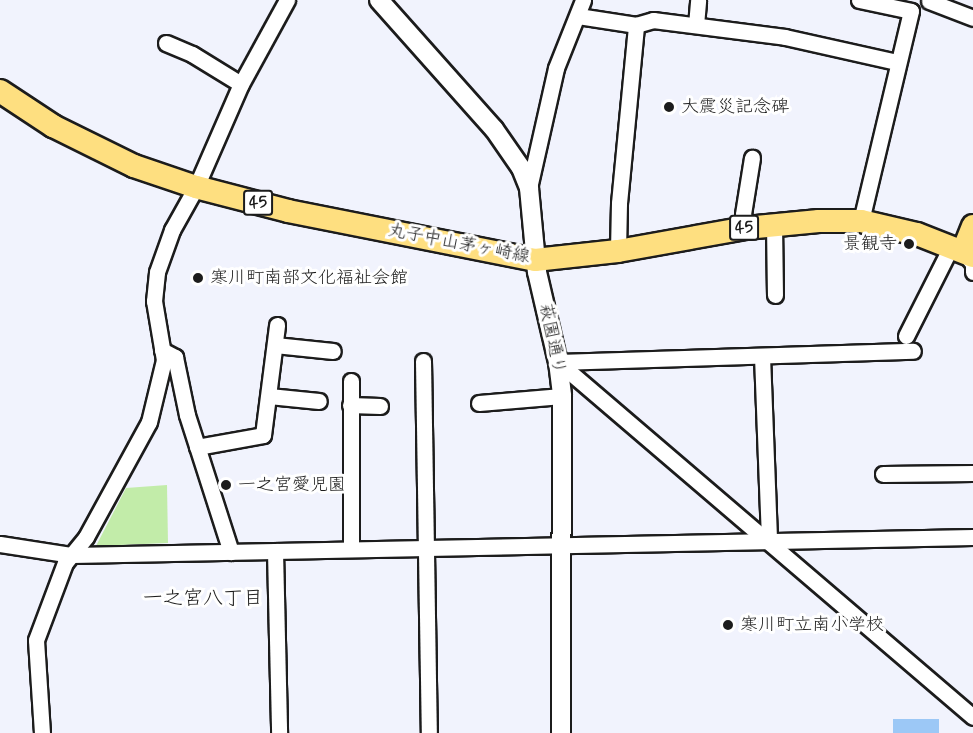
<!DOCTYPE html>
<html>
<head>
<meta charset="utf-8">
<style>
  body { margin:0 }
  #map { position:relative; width:973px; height:733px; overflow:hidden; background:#f1f3fd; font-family:Mynerve,"Klee One",sans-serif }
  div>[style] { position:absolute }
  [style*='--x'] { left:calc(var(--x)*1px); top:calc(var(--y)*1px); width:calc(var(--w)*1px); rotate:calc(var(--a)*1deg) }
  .green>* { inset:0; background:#c2eca9 }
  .water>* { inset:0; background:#9cc8f6; transform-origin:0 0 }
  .roads { filter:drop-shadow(2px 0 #1c1c1c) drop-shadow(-2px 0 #1c1c1c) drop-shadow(0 2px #1c1c1c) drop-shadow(0 -2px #1c1c1c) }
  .minor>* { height:15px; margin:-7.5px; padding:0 7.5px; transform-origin:7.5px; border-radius:7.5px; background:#fff }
  .tertiary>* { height:18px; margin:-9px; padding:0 9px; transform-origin:9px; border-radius:9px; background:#fff }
  .primary>* { height:22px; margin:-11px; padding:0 11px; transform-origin:11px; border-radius:11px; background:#fedf80 }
  .dots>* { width:16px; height:16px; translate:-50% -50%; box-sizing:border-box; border:3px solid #fff; border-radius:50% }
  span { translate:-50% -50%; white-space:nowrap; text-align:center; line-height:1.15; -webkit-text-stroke:6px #fff; paint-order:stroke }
  .shield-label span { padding:2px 4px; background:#fff; border:2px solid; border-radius:4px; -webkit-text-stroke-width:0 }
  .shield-label { font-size:16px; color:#1c1c1c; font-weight:700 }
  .poi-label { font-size:18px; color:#1c1c1c }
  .left { translate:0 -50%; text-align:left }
  .right { translate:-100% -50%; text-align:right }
  .street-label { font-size:18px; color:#1c1c1c }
  .neighbourhood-label { font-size:20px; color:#1c1c1c }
</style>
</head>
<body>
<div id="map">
  <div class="green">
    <div style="clip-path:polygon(167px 485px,168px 543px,96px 546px,126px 488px)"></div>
  </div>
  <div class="water">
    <div style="left:939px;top:719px;width:14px;height:46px;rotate:90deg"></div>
  </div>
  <div class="roads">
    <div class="minor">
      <div style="--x:859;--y:0;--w:53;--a:11.9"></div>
      <div style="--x:911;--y:11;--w:216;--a:103.4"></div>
      <div style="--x:929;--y:1;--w:47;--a:21.1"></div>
      <div style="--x:578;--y:16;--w:59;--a:8.8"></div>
      <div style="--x:636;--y:25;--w:18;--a:-16"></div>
      <div style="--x:653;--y:20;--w:133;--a:7.3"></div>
      <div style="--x:785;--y:37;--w:115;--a:12.6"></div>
      <div style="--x:696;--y:25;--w:25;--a:-85"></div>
      <div style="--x:166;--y:43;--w:28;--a:23"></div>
      <div style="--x:192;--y:54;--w:57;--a:31.5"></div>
      <div style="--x:529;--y:188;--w:123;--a:-77.3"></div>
      <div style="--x:556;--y:68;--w:73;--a:-68.3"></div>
      <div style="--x:774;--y:224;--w:71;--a:89.2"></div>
      <div style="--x:746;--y:228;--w:14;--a:-102"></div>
      <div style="--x:743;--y:214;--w:57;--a:-80.9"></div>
      <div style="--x:618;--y:251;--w:48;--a:-88.8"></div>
      <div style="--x:619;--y:203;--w:179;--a:-84.5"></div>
      <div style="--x:963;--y:251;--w:16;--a:52"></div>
      <div style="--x:973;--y:264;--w:8;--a:90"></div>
      <div style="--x:906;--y:336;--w:100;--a:-63.2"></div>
      <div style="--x:275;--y:345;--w:58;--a:5.9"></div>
      <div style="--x:162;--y:350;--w:15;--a:28"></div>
      <div style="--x:175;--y:357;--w:59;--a:78.3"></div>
      <div style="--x:187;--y:415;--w:144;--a:72.2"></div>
      <div style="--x:762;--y:356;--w:185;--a:87.8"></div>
      <div style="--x:423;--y:361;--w:372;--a:89.1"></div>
      <div style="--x:558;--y:362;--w:546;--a:40.54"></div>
      <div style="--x:558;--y:362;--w:355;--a:-1.8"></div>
      <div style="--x:269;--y:396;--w:50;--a:5.7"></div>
      <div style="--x:479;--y:403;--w:83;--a:-4.8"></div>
      <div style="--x:350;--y:405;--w:30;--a:2"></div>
      <div style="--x:197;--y:447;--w:67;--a:-10.3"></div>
      <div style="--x:263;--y:435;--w:111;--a:-82.7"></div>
      <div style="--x:883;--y:474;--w:90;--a:-0.6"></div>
      <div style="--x:0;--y:544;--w:73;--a:8.7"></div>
      <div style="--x:72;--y:555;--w:901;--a:-1.14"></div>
      <div style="--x:351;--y:549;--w:168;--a:-90"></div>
      <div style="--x:275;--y:551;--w:182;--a:88.7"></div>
      <div style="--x:42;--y:733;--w:93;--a:-93.7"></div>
      <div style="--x:36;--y:640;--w:82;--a:-69.4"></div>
      <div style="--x:65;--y:563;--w:33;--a:-51"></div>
      <div style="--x:86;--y:537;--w:131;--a:-61.3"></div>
      <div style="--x:149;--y:422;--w:64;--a:-76.4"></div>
      <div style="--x:164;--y:360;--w:60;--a:-99.6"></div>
      <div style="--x:154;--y:301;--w:29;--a:-84"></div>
      <div style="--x:157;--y:272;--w:45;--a:-70.3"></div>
      <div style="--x:172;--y:230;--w:49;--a:-60.8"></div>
      <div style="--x:196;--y:187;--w:112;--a:-66.4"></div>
      <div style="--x:241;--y:84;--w:96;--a:-61.3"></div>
    </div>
    <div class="tertiary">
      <div style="--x:379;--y:0;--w:173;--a:48.3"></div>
      <div style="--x:494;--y:129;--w:47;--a:55.3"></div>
      <div style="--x:521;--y:168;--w:22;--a:68"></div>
      <div style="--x:529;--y:188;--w:84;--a:84.6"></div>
      <div style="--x:537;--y:272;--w:92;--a:76.9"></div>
      <div style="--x:558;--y:362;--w:34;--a:83"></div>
      <div style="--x:562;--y:396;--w:337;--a:90.2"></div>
    </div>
    <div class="primary">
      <div style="--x:0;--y:91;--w:64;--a:33.4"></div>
      <div style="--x:53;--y:126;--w:90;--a:26.3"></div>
      <div style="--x:134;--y:166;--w:65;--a:18.7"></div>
      <div style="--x:196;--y:187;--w:95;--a:14.6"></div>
      <div style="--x:288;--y:211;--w:252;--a:11.2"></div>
      <div style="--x:535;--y:260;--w:83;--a:-6.2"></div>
      <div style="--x:618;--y:251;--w:130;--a:-10.2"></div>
      <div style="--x:746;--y:228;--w:73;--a:-5.5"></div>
      <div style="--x:819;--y:221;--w:42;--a:0"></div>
      <div style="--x:861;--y:221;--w:57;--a:13.1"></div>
      <div style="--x:917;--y:234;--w:60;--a:21.4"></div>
      <div style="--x:963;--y:251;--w:27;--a:-68"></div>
    </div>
  </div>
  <div class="dots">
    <div style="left:669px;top:107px;background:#1c1c1c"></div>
    <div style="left:909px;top:244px;background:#1c1c1c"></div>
    <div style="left:198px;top:278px;background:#1c1c1c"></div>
    <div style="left:226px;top:485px;background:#1c1c1c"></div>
    <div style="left:728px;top:625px;background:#1c1c1c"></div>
  </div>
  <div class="shield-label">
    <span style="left:258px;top:203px">45</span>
    <span style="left:744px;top:228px">45</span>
  </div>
  <div class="poi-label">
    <span class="left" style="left:681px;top:107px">大震災記念碑</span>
    <span class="right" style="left:897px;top:244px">景観寺</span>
    <span class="left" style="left:210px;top:278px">寒川町南部文化福祉会館</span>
    <span class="left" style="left:238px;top:485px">一之宮愛児園</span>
    <span class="left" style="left:740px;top:625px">寒川町立南小学校</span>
  </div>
  <div class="street-label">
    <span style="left:459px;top:244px;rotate:11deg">丸子中山茅ヶ崎線</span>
    <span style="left:552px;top:339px;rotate:78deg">萩園通り</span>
  </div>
  <div class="neighbourhood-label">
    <span style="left:203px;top:598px">一之宮八丁目</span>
  </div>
</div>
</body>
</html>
